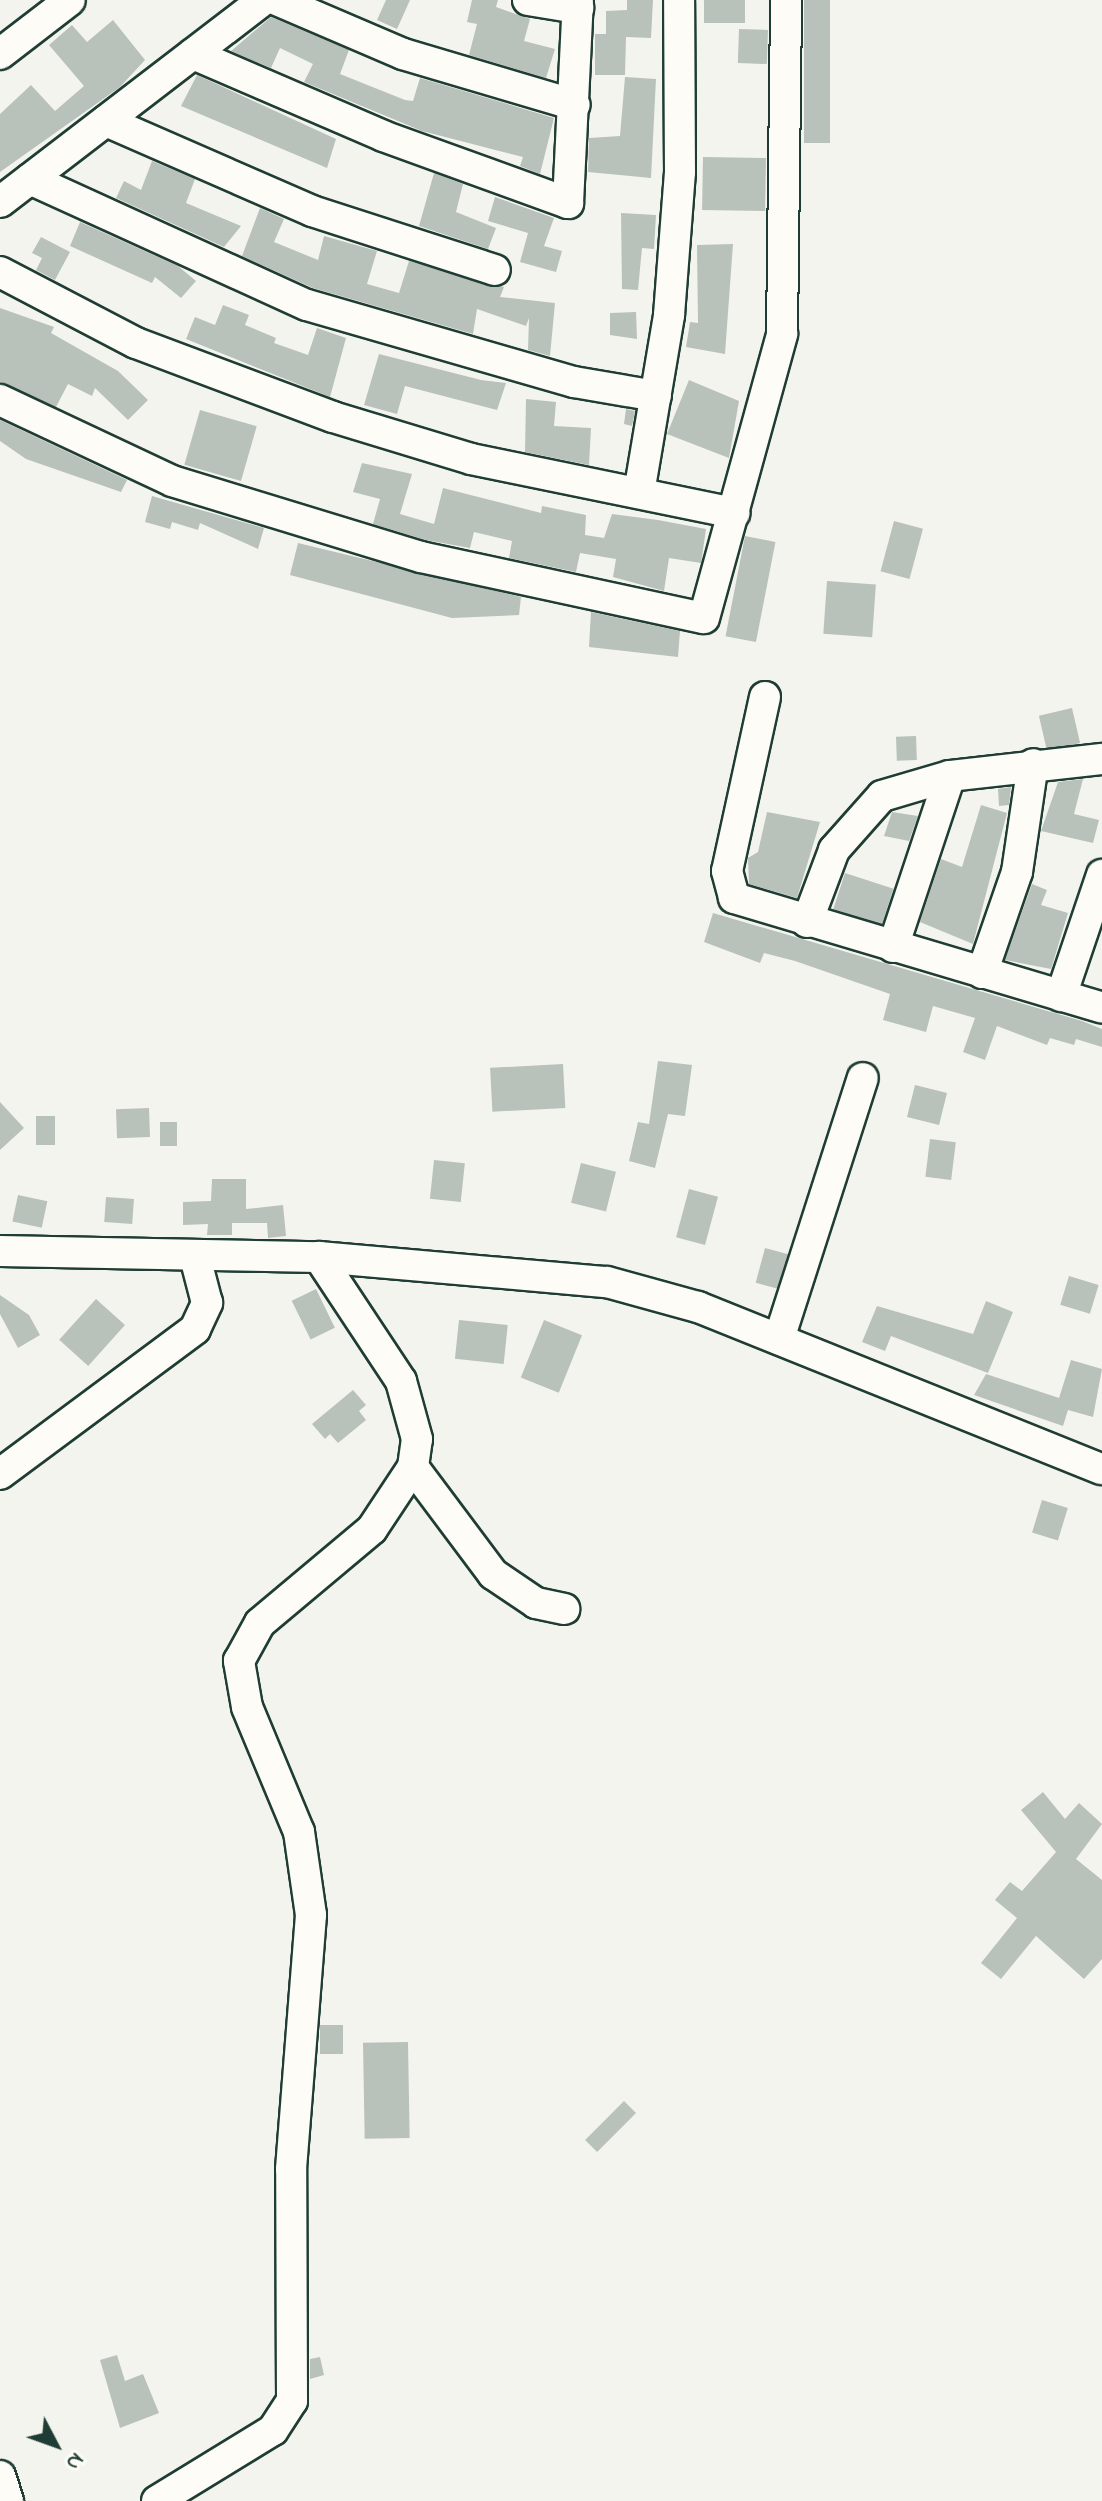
<!DOCTYPE html>
<html>
<head>
<meta charset="utf-8">
<style>
  body { margin:0 }
  #map { position:relative; width:1102px; height:2501px; overflow:hidden; background:#f4f4ef; font-family:"Indie Flower",sans-serif }
  div>[style] { position:absolute }
  [style*='--x'] { left:calc(var(--x)*1px); top:calc(var(--y)*1px); width:calc(var(--w)*1px); rotate:calc(var(--a)*1deg) }
  .building>* { inset:0; background:#b9c1bb; transform-origin:0 0 }
  .roads { filter:drop-shadow(2px 0 #1f3d34) drop-shadow(-2px 0 #1f3d34) drop-shadow(0 2px #1f3d34) drop-shadow(0 -2px #1f3d34) }
  .minor>* { height:30px; margin:-15px; padding:0 15px; transform-origin:15px; border-radius:15px; background:#fdfcf7 }
  span { translate:-50% -50%; white-space:nowrap; text-align:center; line-height:1.15; -webkit-text-stroke:8px #fdfcf7; paint-order:stroke }
  .north { position:absolute; left:16px; top:2405px; width:80px; height:80px; -webkit-text-stroke:6px #fdfcf7; paint-order:stroke; rotate:131deg; font-size:22px; font-weight:700; line-height:32px; text-align:center; color:#1f3d34 }
  .north::after { content:''; display:block; margin:auto; width:28px; height:36px; background:#1f3d34; clip-path:polygon(50% 0,100% 100%,50% 72%,0 100%) }
</style>
</head>
<body>
<div id="map">
  <div class="building">
    <div style="clip-path:polygon(386px 0,410px 0,397px 29px,377px 20px)"></div>
    <div style="clip-path:polygon(472px 0,498px 0,496px 7px,530px 19px,524px 41px,555px 49px,546px 78px,469px 55px,477px 24px,467px 22px)"></div>
    <div style="clip-path:polygon(627px 0,653px 0,651px 38px,626px 37px,625px 75px,595px 75px,595px 34px,606px 34px,606px 11px,627px 10px)"></div>
    <div style="left:704px;top:0;width:41px;height:23px"></div>
    <div style="left:804px;top:0;width:26px;height:143px"></div>
    <div style="clip-path:polygon(271px 17px,349px 50px,340px 74px,405px 100px,413px 101px,420px 78px,554px 118px,540px 174px,520px 166px,523px 157px,422px 131px,304px 82px,313px 64px,280px 48px,271px 68px,231px 51px)"></div>
    <div style="clip-path:polygon(113px 20px,145px 60px,120px 87px,0 172px,0 114px,31px 85px,55px 111px,84px 86px,49px 45px,72px 25px,87px 42px)"></div>
    <div style="left:739px;top:29px;width:29px;height:34px;rotate:2deg"></div>
    <div style="clip-path:polygon(197px 75px,336px 139px,327px 168px,181px 106px)"></div>
    <div style="clip-path:polygon(625px 77px,656px 79px,651px 178px,588px 172px,589px 138px,620px 136px)"></div>
    <div style="left:703px;top:157px;width:63px;height:53px;rotate:1deg"></div>
    <div style="clip-path:polygon(152px 161px,195px 179px,186px 203px,241px 226px,224px 247px,116px 198px,124px 181px,141px 190px)"></div>
    <div style="clip-path:polygon(434px 173px,463px 184px,456px 212px,496px 228px,488px 249px,419px 226px)"></div>
    <div style="clip-path:polygon(495px 197px,554px 218px,544px 246px,562px 251px,556px 272px,520px 262px,528px 233px,488px 221px)"></div>
    <div style="clip-path:polygon(260px 208px,284px 219px,274px 242px,318px 260px,324px 236px,377px 251px,367px 284px,399px 293px,409px 261px,504px 287px,500px 297px,555px 303px,550px 356px,528px 350px,529px 318px,526px 326px,477px 309px,473px 334px,313px 288px,242px 256px)"></div>
    <div style="clip-path:polygon(621px 213px,656px 215px,654px 249px,642px 248px,638px 290px,622px 289px)"></div>
    <div style="clip-path:polygon(80px 222px,178px 266px,196px 281px,181px 298px,155px 277px,152px 283px,70px 246px)"></div>
    <div style="clip-path:polygon(41px 237px,70px 252px,55px 280px,36px 270px,42px 258px,32px 253px)"></div>
    <div style="clip-path:polygon(733px 244px,725px 354px,686px 347px,690px 322px,698px 323px,697px 245px)"></div>
    <div style="clip-path:polygon(223px 305px,249px 315px,245px 325px,276px 338px,274px 343px,308px 355px,317px 328px,346px 338px,330px 397px,186px 339px,195px 317px,215px 325px)"></div>
    <div style="clip-path:polygon(0 308px,54px 327px,51px 333px,118px 371px,148px 400px,128px 420px,95px 388px,92px 396px,68px 384px,56px 407px,0 382px)"></div>
    <div style="clip-path:polygon(636px 312px,637px 339px,610px 335px,610px 313px)"></div>
    <div style="clip-path:polygon(379px 354px,481px 380px,506px 383px,497px 410px,405px 386px,397px 414px,364px 405px)"></div>
    <div style="clip-path:polygon(689px 380px,739px 401px,729px 458px,667px 434px)"></div>
    <div style="clip-path:polygon(526px 399px,556px 402px,554px 426px,591px 428px,589px 465px,525px 452px)"></div>
    <div style="clip-path:polygon(626px 409px,635px 411px,632px 426px,624px 424px)"></div>
    <div style="left:200px;top:410px;width:59px;height:57px;rotate:16deg"></div>
    <div style="clip-path:polygon(0 420px,127px 480px,121px 492px,26px 459px,0 441px)"></div>
    <div style="clip-path:polygon(362px 463px,412px 474px,400px 514px,434px 524px,443px 488px,541px 513px,542px 506px,586px 515px,585px 535px,604px 538px,612px 514px,658px 520px,706px 529px,701px 563px,669px 558px,664px 591px,613px 577px,616px 559px,580px 553px,576px 572px,509px 558px,512px 541px,474px 532px,470px 548px,426px 540px,373px 524px,380px 499px,353px 492px)"></div>
    <div style="clip-path:polygon(152px 496px,264px 528px,258px 549px,200px 523px,198px 530px,172px 522px,170px 529px,145px 522px)"></div>
    <div style="left:894px;top:521px;width:30px;height:52px;rotate:15deg"></div>
    <div style="left:745px;top:536px;width:31px;height:102px;rotate:11deg"></div>
    <div style="clip-path:polygon(298px 543px,521px 597px,519px 615px,452px 618px,290px 575px)"></div>
    <div style="left:827px;top:581px;width:49px;height:53px;rotate:4deg"></div>
    <div style="clip-path:polygon(591px 612px,680px 631px,678px 657px,589px 647px)"></div>
    <div style="left:1072px;top:708px;width:36px;height:34px;rotate:77deg"></div>
    <div style="left:916px;top:736px;width:24px;height:20px;rotate:88deg"></div>
    <div style="clip-path:polygon(1083px 779px,1074px 814px,1099px 820px,1093px 843px,1041px 831px,1058px 782px)"></div>
    <div style="clip-path:polygon(1011px 787px,1009px 805px,999px 806px,998px 789px)"></div>
    <div style="clip-path:polygon(981px 805px,1007px 813px,973px 944px,920px 922px,941px 859px,962px 867px)"></div>
    <div style="clip-path:polygon(767px 812px,820px 822px,797px 898px,749px 884px,748px 858px,758px 852px)"></div>
    <div style="clip-path:polygon(892px 812px,918px 816px,909px 841px,884px 836px)"></div>
    <div style="left:845px;top:873px;width:51px;height:38px;rotate:18deg"></div>
    <div style="clip-path:polygon(1032px 884px,1047px 890px,1041px 905px,1068px 913px,1051px 969px,1005px 960px)"></div>
    <div style="clip-path:polygon(713px 913px,1082px 1021px,1102px 1029px,1102px 1047px,1076px 1039px,1074px 1045px,1050px 1038px,1047px 1045px,997px 1026px,985px 1060px,963px 1052px,975px 1018px,933px 1006px,926px 1032px,883px 1020px,890px 994px,795px 961px,764px 953px,760px 963px,704px 942px)"></div>
    <div style="clip-path:polygon(658px 1061px,692px 1065px,685px 1116px,668px 1114px,655px 1168px,629px 1161px,638px 1122px,649px 1124px)"></div>
    <div style="left:563px;top:1064px;width:44px;height:73px;rotate:87deg"></div>
    <div style="left:915px;top:1085px;width:33px;height:33px;rotate:14deg"></div>
    <div style="clip-path:polygon(0 1102px,24px 1128px,0 1150px)"></div>
    <div style="left:149px;top:1108px;width:29px;height:33px;rotate:88deg"></div>
    <div style="left:36px;top:1116px;width:19px;height:29px"></div>
    <div style="left:160px;top:1122px;width:17px;height:24px"></div>
    <div style="left:930px;top:1139px;width:26px;height:38px;rotate:7deg"></div>
    <div style="left:434px;top:1160px;width:31px;height:39px;rotate:6deg"></div>
    <div style="left:581px;top:1163px;width:36px;height:41px;rotate:14deg"></div>
    <div style="clip-path:polygon(212px 1179px,246px 1179px,246px 1209px,283px 1205px,286px 1236px,268px 1238px,267px 1223px,232px 1223px,232px 1235px,207px 1235px,208px 1224px,183px 1225px,183px 1202px,211px 1201px)"></div>
    <div style="left:689px;top:1189px;width:30px;height:50px;rotate:15deg"></div>
    <div style="left:18px;top:1195px;width:30px;height:27px;rotate:12deg"></div>
    <div style="left:106px;top:1197px;width:28px;height:25px;rotate:4deg"></div>
    <div style="left:765px;top:1248px;width:24px;height:36px;rotate:15deg"></div>
    <div style="left:1069px;top:1276px;width:31px;height:30px;rotate:17deg"></div>
    <div style="left:316px;top:1289px;width:43px;height:27px;rotate:64deg"></div>
    <div style="clip-path:polygon(0 1295px,29px 1315px,40px 1335px,18px 1348px,0 1314px)"></div>
    <div style="left:96px;top:1299px;width:39px;height:55px;rotate:42deg"></div>
    <div style="clip-path:polygon(986px 1301px,1013px 1312px,988px 1373px,891px 1336px,885px 1351px,862px 1342px,877px 1306px,973px 1334px)"></div>
    <div style="left:459px;top:1320px;width:49px;height:39px;rotate:6deg"></div>
    <div style="left:544px;top:1320px;width:41px;height:62px;rotate:22deg"></div>
    <div style="clip-path:polygon(1071px 1360px,1102px 1369px,1093px 1417px,1068px 1410px,1063px 1426px,974px 1395px,986px 1374px,1059px 1398px)"></div>
    <div style="clip-path:polygon(353px 1390px,366px 1405px,359px 1411px,366px 1420px,338px 1443px,330px 1434px,325px 1439px,312px 1424px)"></div>
    <div style="left:1042px;top:1500px;width:27px;height:34px;rotate:17deg"></div>
    <div style="clip-path:polygon(1043px 1792px,1065px 1819px,1079px 1803px,1102px 1824px,1076px 1859px,1102px 1880px,1102px 1959px,1084px 1979px,1036px 1936px,1001px 1979px,981px 1963px,1017px 1918px,995px 1900px,1010px 1882px,1022px 1891px,1056px 1852px,1021px 1810px)"></div>
    <div style="left:320px;top:2025px;width:23px;height:29px"></div>
    <div style="left:408px;top:2042px;width:96px;height:45px;rotate:89deg"></div>
    <div style="left:624px;top:2101px;width:17px;height:55px;rotate:45deg"></div>
    <div style="clip-path:polygon(117px 2355px,125px 2381px,143px 2374px,159px 2413px,120px 2428px,100px 2360px)"></div>
    <div style="clip-path:polygon(320px 2357px,324px 2375px,310px 2379px,310px 2359px)"></div>
  </div>
  <div class="roads">
    <div class="minor">
      <div style="--x:277;--y:0;--w:137;--a:23.2"></div>
      <div style="--x:403;--y:54;--w:179;--a:16.5"></div>
      <div style="--x:528;--y:0;--w:51;--a:9.1"></div>
      <div style="--x:0;--y:54;--w:88;--a:-37.6"></div>
      <div style="--x:193;--y:54;--w:207;--a:23.3"></div>
      <div style="--x:383;--y:136;--w:197;--a:19.9"></div>
      <div style="--x:568;--y:203;--w:203;--a:-87.2"></div>
      <div style="--x:106;--y:121;--w:225;--a:23.6"></div>
      <div style="--x:312;--y:211;--w:192;--a:17.9"></div>
      <div style="--x:30;--y:179;--w:304;--a:24.5"></div>
      <div style="--x:307;--y:305;--w:278;--a:16.1"></div>
      <div style="--x:574;--y:382;--w:83;--a:9.7"></div>
      <div style="--x:0;--y:202;--w:332;--a:-37.5"></div>
      <div style="--x:0;--y:272;--w:153;--a:27.6"></div>
      <div style="--x:136;--y:343;--w:210;--a:20.6"></div>
      <div style="--x:333;--y:417;--w:144;--a:16.9"></div>
      <div style="--x:471;--y:459;--w:269;--a:11.6"></div>
      <div style="--x:0;--y:400;--w:190;--a:25.2"></div>
      <div style="--x:172;--y:481;--w:260;--a:17"></div>
      <div style="--x:421;--y:557;--w:289;--a:12.2"></div>
      <div style="--x:704;--y:618;--w:295;--a:-74.6"></div>
      <div style="--x:782;--y:334;--w:334;--a:-89.3"></div>
      <div style="--x:639;--y:493;--w:181;--a:-80.4"></div>
      <div style="--x:669;--y:315;--w:143;--a:-85.6"></div>
      <div style="--x:680;--y:172;--w:172;--a:-90.3"></div>
      <div style="--x:765;--y:697;--w:178;--a:102.3"></div>
      <div style="--x:727;--y:871;--w:28;--a:75"></div>
      <div style="--x:734;--y:898;--w:384;--a:16.6"></div>
      <div style="--x:807;--y:922;--w:77;--a:-69.4"></div>
      <div style="--x:834;--y:850;--w:72;--a:-48.4"></div>
      <div style="--x:882;--y:796;--w:71;--a:-16.4"></div>
      <div style="--x:950;--y:776;--w:153;--a:-6.4"></div>
      <div style="--x:893;--y:947;--w:180;--a:-71.6"></div>
      <div style="--x:982;--y:973;--w:107;--a:-70.9"></div>
      <div style="--x:1017;--y:872;--w:109;--a:-81.6"></div>
      <div style="--x:1061;--y:996;--w:128;--a:-71.3"></div>
      <div style="--x:0;--y:1251;--w:319;--a:1.1"></div>
      <div style="--x:319;--y:1257;--w:289;--a:5"></div>
      <div style="--x:607;--y:1282;--w:94;--a:15.4"></div>
      <div style="--x:698;--y:1307;--w:435;--a:21.9"></div>
      <div style="--x:779;--y:1339;--w:274;--a:-72.2"></div>
      <div style="--x:413;--y:1467;--w:134;--a:53.2"></div>
      <div style="--x:493;--y:1574;--w:52;--a:34"></div>
      <div style="--x:536;--y:1603;--w:29;--a:12"></div>
      <div style="--x:0;--y:1474;--w:243;--a:-36.6"></div>
      <div style="--x:195;--y:1329;--w:29;--a:-65"></div>
      <div style="--x:207;--y:1303;--w:48;--a:-104.6"></div>
      <div style="--x:0;--y:2476;--w:26;--a:72"></div>
      <div style="--x:157;--y:2501;--w:136;--a:-31.5"></div>
      <div style="--x:273;--y:2430;--w:35;--a:-57"></div>
      <div style="--x:292;--y:2401;--w:232;--a:-90.2"></div>
      <div style="--x:291;--y:2169;--w:255;--a:-85.5"></div>
      <div style="--x:311;--y:1915;--w:84;--a:-98.2"></div>
      <div style="--x:299;--y:1832;--w:135;--a:-112.6"></div>
      <div style="--x:247;--y:1707;--w:47;--a:-99.9"></div>
      <div style="--x:239;--y:1661;--w:43;--a:-61.1"></div>
      <div style="--x:260;--y:1623;--w:146;--a:-40"></div>
      <div style="--x:372;--y:1529;--w:74;--a:-56.5"></div>
      <div style="--x:413;--y:1467;--w:28;--a:-82"></div>
      <div style="--x:417;--y:1439;--w:60;--a:-105.4"></div>
      <div style="--x:401;--y:1381;--w:149;--a:-123.5"></div>
    </div>
  </div>
  <div class="north">N</div>
</div>
</body>
</html>
